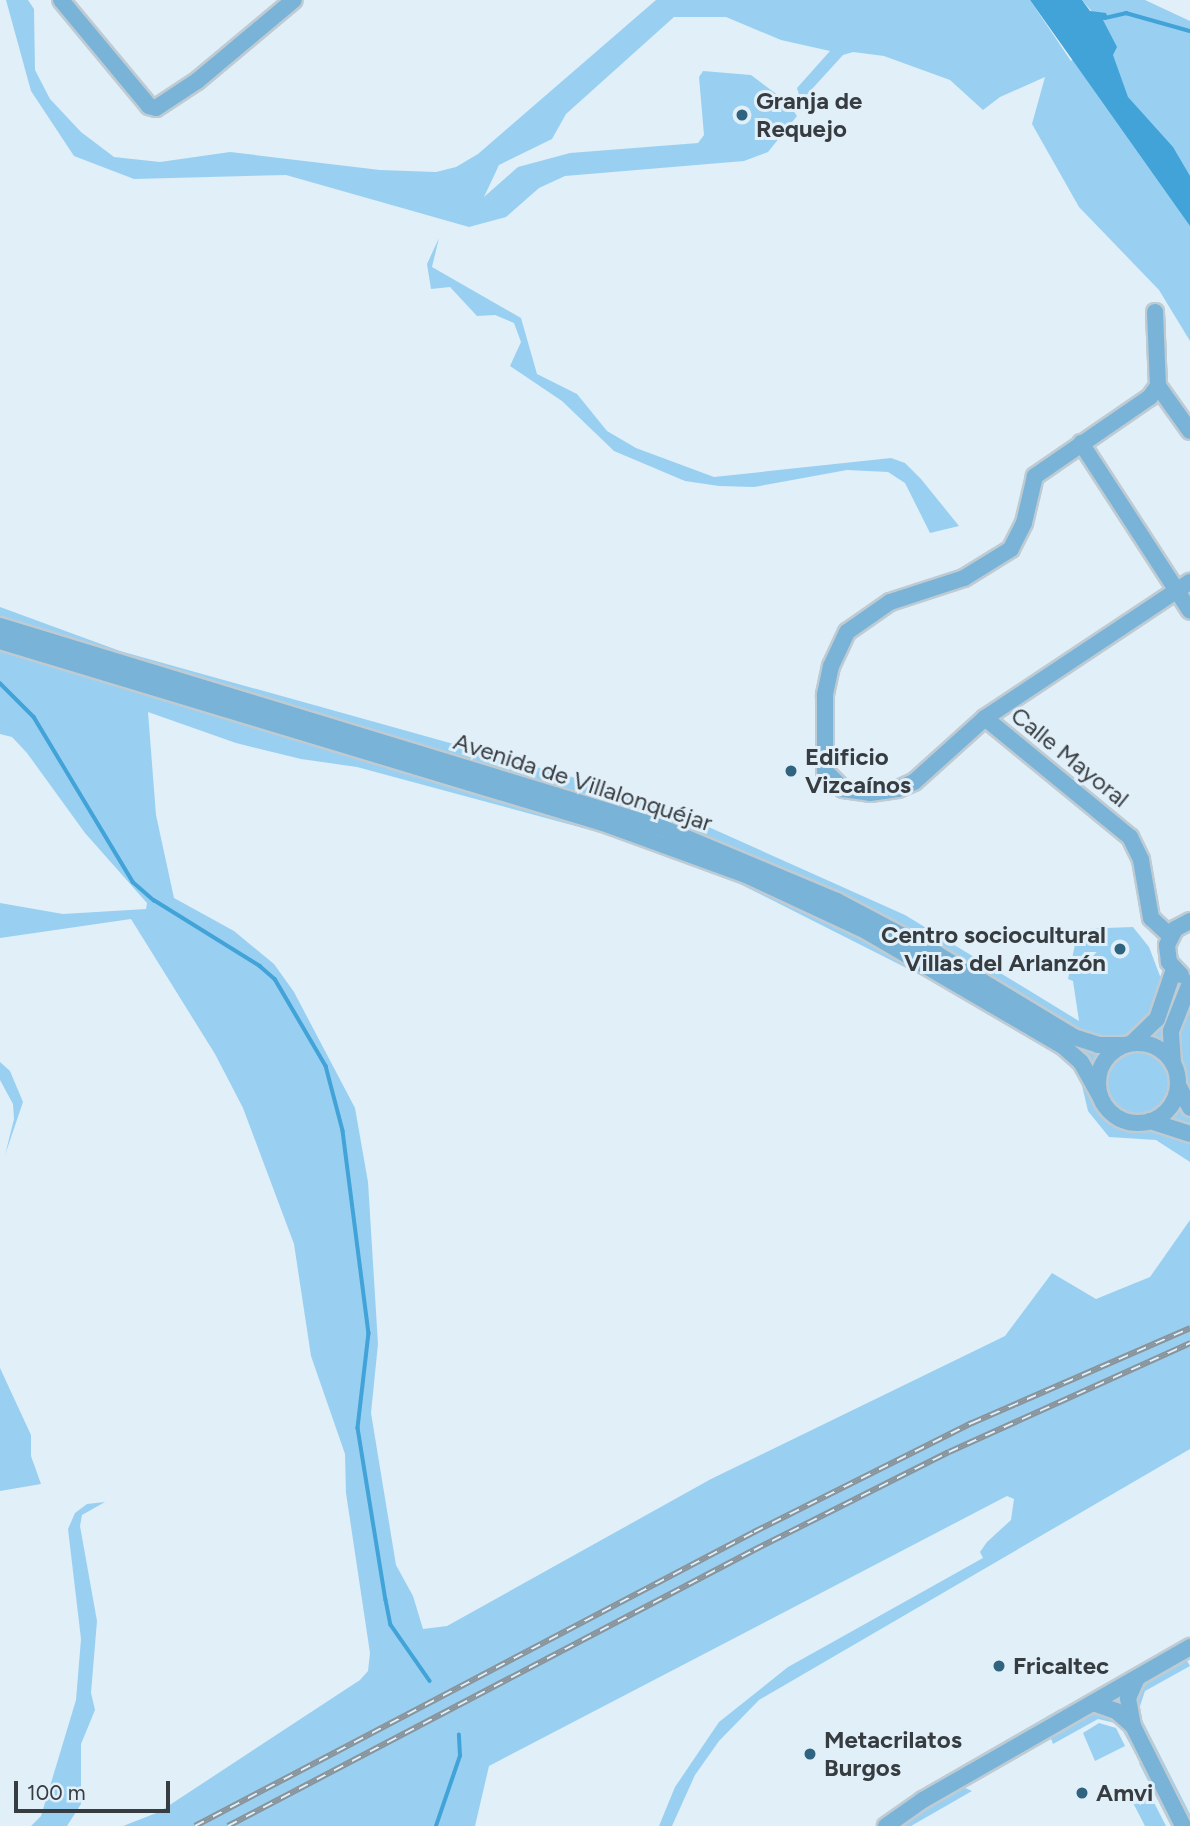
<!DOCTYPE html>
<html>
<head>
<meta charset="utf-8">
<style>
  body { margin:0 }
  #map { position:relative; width:1190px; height:1826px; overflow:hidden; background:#e1eff8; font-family:Figtree,sans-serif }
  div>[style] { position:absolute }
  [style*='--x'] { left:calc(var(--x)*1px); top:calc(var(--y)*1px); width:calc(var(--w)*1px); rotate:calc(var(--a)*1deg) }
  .green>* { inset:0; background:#99d0f1 }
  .water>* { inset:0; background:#41a3d7 }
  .stream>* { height:3.5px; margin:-1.75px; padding:0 1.75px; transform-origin:1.75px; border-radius:1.75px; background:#41a3d7 }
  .roads { filter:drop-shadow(2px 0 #bfcbd3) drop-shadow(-2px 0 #bfcbd3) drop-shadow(0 2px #bfcbd3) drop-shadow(0 -2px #bfcbd3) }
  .minor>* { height:16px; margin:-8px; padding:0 8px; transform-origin:8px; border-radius:8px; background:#79b4d8 }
  .minor>.ring { margin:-8px; padding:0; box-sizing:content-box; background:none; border:16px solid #79b4d8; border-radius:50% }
  .rail>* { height:6px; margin-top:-3px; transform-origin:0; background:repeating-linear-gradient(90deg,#e1eff8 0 10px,#8a9399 0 20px); box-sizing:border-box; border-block:2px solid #8a9399 }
  .dots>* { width:19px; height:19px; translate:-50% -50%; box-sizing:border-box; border:4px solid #e1eff8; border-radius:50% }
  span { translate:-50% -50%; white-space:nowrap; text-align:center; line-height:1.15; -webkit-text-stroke:6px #e1eff8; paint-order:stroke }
  .poi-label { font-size:24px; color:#373c40; font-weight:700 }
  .left { translate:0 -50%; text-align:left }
  .right { translate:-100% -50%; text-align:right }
  .street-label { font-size:24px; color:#373c40 }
  .scale { position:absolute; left:14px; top:1781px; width:156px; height:32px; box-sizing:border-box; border:4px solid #373c40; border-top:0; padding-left:9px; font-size:21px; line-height:24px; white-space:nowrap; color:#373c40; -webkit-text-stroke:5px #e1eff8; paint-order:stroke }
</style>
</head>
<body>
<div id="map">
  <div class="green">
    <div style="clip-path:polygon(6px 0,28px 0,34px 9px,35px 70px,50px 99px,81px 132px,114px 157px,160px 162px,230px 152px,380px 170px,436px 172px,456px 167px,478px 154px,656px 0,1030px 0,1071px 61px,1105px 27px,1082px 0,1145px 0,1190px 21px,1190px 341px,1159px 290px,1079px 207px,1032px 124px,1045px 77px,1000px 97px,983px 110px,950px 80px,884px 56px,853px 52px,843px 55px,801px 101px,797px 88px,830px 51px,781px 40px,726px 17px,674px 17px,566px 114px,552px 139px,499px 165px,484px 197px,518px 167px,570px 153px,698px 143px,704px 135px,699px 77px,703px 71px,751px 75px,788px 103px,797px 116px,768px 152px,744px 161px,565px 176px,539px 188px,506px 217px,469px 227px,286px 175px,134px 179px,74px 156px,31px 91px)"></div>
    <div style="clip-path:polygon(439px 238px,432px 267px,521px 318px,537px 374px,577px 394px,607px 431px,636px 448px,714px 477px,891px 458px,905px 463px,921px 479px,959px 526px,930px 533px,905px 483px,888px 472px,847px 470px,754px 487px,719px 486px,685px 481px,614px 451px,562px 401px,510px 366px,521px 342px,514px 323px,495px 315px,477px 316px,450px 287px,431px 289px,427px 264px)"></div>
    <div style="clip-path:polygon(0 607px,120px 651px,601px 785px,675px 812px,905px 915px,1079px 1021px,1073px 981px,1068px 979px,1078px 929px,1133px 927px,1149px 947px,1160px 976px,1190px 988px,1190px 1162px,1156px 1140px,1109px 1137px,1088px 1111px,1079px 1073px,1062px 1058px,950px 990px,740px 884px,605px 834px,357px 767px,301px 759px,236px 743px,148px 712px,156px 815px,174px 898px,234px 931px,274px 964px,294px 992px,355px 1108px,368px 1182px,378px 1344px,371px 1413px,396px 1565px,413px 1596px,423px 1629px,447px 1626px,711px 1479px,1005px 1336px,1052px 1273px,1096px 1299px,1150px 1277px,1190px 1220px,1190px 1449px,759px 1700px,719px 1741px,695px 1775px,672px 1826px,659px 1826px,675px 1787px,719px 1722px,788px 1667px,983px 1558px,980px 1552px,987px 1542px,1011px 1520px,1014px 1499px,1007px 1496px,489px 1766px,475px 1826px,123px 1826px,159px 1812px,360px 1680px,368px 1671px,370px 1653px,346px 1493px,345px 1454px,311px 1356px,294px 1244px,243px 1108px,215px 1054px,131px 919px,0 938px,0 903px,63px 914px,146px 909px,147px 903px,85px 833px,27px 753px,12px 737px,0 734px)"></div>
    <div style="clip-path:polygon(0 1062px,10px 1071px,23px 1102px,5px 1155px,14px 1119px,13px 1104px,0 1080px)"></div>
    <div style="clip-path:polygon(0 1368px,31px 1435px,31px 1456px,41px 1484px,0 1491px)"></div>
    <div style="clip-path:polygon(105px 1502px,82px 1515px,80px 1526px,97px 1621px,91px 1693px,95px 1710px,81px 1744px,81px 1804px,67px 1826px,31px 1826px,41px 1816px,76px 1700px,81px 1639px,68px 1529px,75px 1513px,87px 1504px)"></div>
    <div style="clip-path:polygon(1185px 1657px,1190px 1666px,1145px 1691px,1138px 1712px,1190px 1814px,1190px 1824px,1140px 1728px,1135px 1698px,1153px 1676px)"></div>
    <div style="clip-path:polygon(1060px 1709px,1059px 1716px,946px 1775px)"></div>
    <div style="clip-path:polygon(1106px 1711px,1125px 1728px,1139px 1752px,1135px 1753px,1119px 1724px,1098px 1719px,1053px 1744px,1050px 1736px,1087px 1714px)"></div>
    <div style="clip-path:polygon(1099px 1723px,1116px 1728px,1125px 1746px,1095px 1761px,1083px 1733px)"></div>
    <div style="clip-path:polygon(1143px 1762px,1177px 1826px,1171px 1826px,1139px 1763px)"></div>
    <div style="clip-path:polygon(961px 1786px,972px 1791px,911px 1826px,896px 1826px)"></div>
    <div style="clip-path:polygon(1147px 1789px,1166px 1826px,1145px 1826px,1130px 1797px)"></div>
  </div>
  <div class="water">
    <div style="clip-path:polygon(1030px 0,1082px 0,1090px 11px,1106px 13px,1108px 18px,1103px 20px,1117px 47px,1113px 55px,1128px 97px,1173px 147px,1190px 176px,1190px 226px)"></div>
  </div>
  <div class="stream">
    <div style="--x:1105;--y:18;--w:22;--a:-13"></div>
    <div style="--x:1126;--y:13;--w:66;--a:15.7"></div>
    <div style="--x:0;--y:683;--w:48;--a:45"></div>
    <div style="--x:34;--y:717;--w:192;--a:59"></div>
    <div style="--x:133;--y:882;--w:28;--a:41"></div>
    <div style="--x:154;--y:900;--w:125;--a:31.9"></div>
    <div style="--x:260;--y:966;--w:20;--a:41"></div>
    <div style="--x:275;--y:979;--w:101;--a:59.6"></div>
    <div style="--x:326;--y:1066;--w:67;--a:75.3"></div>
    <div style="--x:343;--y:1131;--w:204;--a:82.7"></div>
    <div style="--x:369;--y:1333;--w:96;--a:96.6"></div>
    <div style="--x:358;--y:1428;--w:174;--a:80.8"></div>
    <div style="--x:386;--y:1600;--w:25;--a:79"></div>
    <div style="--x:391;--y:1625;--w:68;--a:55.1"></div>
    <div style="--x:436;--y:1826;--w:74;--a:-71.1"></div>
    <div style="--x:460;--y:1756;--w:21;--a:-93"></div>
  </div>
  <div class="roads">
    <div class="minor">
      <div style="--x:61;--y:0;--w:138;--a:50.3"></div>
      <div style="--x:149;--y:106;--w:7;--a:16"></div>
      <div style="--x:156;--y:108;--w:49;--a:-33.4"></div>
      <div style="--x:197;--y:81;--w:126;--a:-39.9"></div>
      <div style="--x:1155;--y:312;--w:74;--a:87.7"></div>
      <div style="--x:1158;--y:386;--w:14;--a:126"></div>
      <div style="--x:1150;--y:397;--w:140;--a:145.5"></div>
      <div style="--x:1035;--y:476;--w:48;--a:103.2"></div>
      <div style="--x:1024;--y:523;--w:29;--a:117"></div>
      <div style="--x:1011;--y:549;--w:55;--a:148.3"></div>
      <div style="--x:964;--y:578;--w:78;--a:162"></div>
      <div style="--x:890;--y:602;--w:52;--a:145.1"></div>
      <div style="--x:847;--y:632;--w:38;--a:115"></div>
      <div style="--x:831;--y:666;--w:30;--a:102"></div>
      <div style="--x:825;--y:695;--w:76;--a:90"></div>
      <div style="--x:825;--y:771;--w:25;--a:45"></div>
      <div style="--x:843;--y:789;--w:27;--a:8"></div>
      <div style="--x:870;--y:793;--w:28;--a:-8"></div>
      <div style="--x:898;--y:789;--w:17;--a:-24"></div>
      <div style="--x:914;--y:782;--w:96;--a:-42"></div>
      <div style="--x:985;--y:718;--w:188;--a:39.4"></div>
      <div style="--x:1130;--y:837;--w:25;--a:64"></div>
      <div style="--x:1141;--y:860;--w:59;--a:80.2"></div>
      <div style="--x:1151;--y:918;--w:26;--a:43"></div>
      <div style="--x:1158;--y:386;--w:55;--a:54.6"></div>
      <div style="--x:1081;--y:443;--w:200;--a:57"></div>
      <div style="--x:0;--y:626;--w:693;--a:16.94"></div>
      <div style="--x:663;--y:828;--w:189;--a:22.8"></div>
      <div style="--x:837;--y:901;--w:113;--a:27.9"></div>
      <div style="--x:937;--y:954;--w:160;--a:31.2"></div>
      <div style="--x:1074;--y:1037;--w:25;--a:18"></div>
      <div style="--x:1098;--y:1045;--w:26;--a:0"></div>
      <div style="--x:0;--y:641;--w:630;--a:16.8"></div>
      <div style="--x:603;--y:823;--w:152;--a:20"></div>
      <div style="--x:746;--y:875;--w:132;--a:25"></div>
      <div style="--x:866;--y:931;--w:228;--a:30.3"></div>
      <div style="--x:1063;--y:1046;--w:24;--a:42"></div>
      <div style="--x:1081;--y:1062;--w:38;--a:61"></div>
      <div style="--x:985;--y:718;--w:246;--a:-33.6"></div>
      <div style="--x:1181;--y:975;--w:18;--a:-133"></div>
      <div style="--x:1169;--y:962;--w:17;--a:-97"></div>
      <div style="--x:1167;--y:945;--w:18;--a:-63"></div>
      <div style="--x:1175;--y:929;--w:17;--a:-28"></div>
      <div style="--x:1133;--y:1042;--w:33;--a:-44"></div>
      <div style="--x:1157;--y:1019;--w:53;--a:-71.2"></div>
      <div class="ring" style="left:1098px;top:1043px;width:64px;height:64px"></div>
      <div style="--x:1173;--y:1063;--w:32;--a:-94"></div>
      <div style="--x:1171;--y:1031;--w:52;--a:-68.4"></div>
      <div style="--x:1178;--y:1085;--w:26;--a:62"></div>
      <div style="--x:1150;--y:1121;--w:42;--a:18"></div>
      <div style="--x:1137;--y:1678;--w:22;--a:114"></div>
      <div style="--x:1128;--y:1698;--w:28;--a:80"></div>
      <div style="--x:1133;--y:1726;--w:112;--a:63.4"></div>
      <div style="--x:1093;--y:1703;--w:24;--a:19"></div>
      <div style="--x:1116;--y:1711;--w:23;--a:41"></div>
      <div style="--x:886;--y:1826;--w:45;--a:-35.1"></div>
      <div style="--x:923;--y:1800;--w:308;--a:-29.8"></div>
    </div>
  </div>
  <div class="rail">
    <div style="--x:195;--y:1826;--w:632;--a:-27.74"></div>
    <div style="--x:754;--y:1532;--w:244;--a:-26.6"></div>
    <div style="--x:972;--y:1423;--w:238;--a:-23.5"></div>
    <div style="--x:228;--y:1826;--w:594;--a:-27.69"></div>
    <div style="--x:754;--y:1550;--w:218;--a:-26.7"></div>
    <div style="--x:949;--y:1452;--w:265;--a:-24.3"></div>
  </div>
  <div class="dots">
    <div style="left:742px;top:115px;background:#306380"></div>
    <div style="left:791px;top:771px;background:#306380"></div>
    <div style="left:1120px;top:949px;background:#306380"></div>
    <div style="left:999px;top:1666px;background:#306380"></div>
    <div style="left:810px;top:1754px;background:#306380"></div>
    <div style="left:1082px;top:1793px;background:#306380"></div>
  </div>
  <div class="poi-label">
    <span class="left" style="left:756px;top:115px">Granja de<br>Requejo</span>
    <span class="left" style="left:805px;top:771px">Edificio<br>Vizcaínos</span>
    <span class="right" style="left:1106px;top:949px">Centro sociocultural<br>Villas del Arlanzón</span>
    <span class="left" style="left:1013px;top:1666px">Fricaltec</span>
    <span class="left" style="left:824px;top:1754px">Metacrilatos<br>Burgos</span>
    <span class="left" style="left:1096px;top:1793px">Amvi</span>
  </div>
  <div class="street-label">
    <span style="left:1070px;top:757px;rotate:39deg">Calle Mayoral</span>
    <span style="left:583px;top:782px;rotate:18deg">Avenida de Villalonquéjar</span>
  </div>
  <div class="scale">100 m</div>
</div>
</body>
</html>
